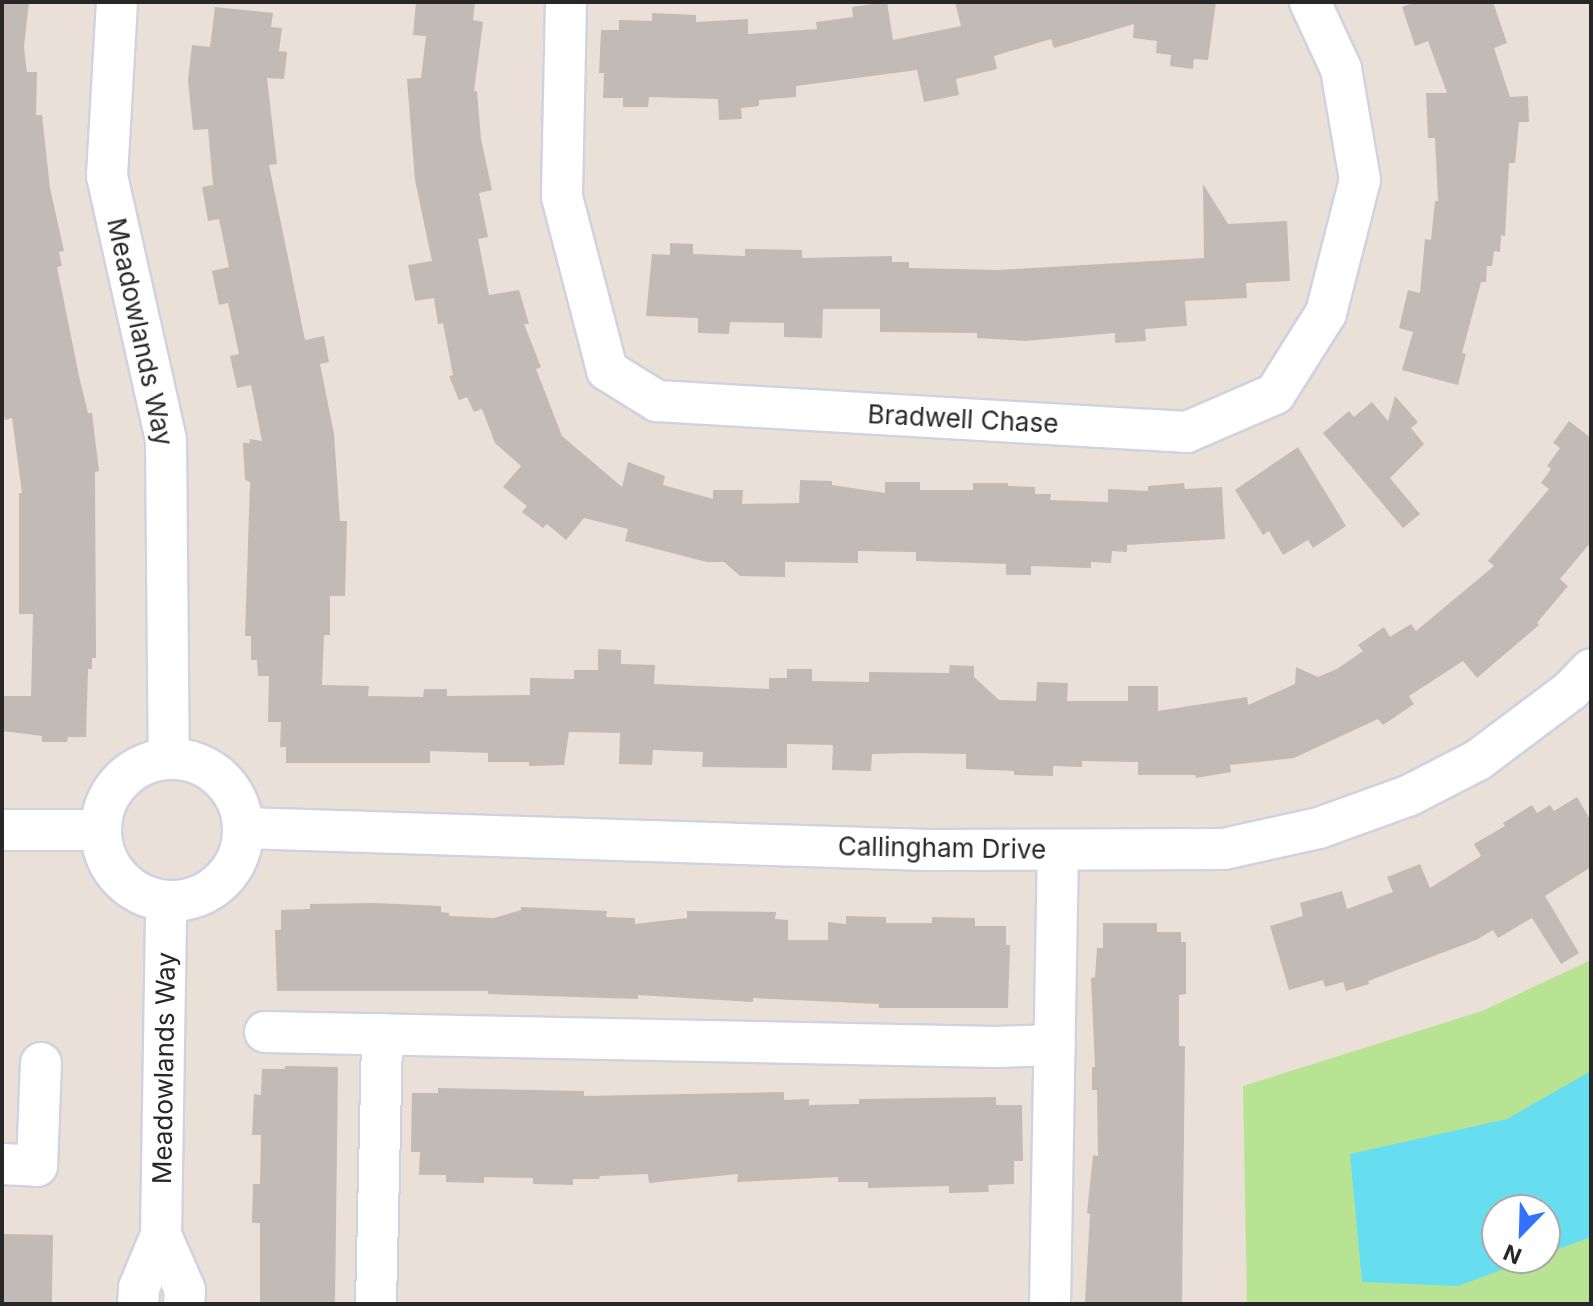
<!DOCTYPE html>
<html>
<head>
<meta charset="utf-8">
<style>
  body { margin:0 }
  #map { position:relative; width:1593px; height:1306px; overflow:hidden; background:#eae0d7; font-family:Inter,sans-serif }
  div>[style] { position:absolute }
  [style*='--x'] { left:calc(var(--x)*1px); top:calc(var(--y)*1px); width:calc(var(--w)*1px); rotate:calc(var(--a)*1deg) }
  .green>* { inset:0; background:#b8e392 }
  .water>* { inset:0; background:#66def0 }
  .building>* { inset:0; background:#c2bab4; transform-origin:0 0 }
  .roads { filter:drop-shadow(2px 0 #cdd3e1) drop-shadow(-2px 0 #cdd3e1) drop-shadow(0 2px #cdd3e1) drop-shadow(0 -2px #cdd3e1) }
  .minor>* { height:40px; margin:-20px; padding:0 20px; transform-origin:20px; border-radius:20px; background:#fff }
  .minor>.ring { margin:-20px; padding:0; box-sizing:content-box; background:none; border:40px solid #fff; border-radius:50% }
  span { translate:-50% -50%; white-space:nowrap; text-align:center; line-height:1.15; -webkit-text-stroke:6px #fff; paint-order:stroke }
  .street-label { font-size:26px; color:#272727 }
  .frame { position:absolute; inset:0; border:4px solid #272727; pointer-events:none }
  .north { position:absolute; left:1481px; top:1194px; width:80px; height:80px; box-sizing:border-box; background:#fff; border:2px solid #a9a9a9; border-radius:50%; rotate:203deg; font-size:22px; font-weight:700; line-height:32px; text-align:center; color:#272727 }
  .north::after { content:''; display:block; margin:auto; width:28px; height:36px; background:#3273fd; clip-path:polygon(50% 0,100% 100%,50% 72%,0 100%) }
</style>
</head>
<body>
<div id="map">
  <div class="green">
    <div style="clip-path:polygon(evenodd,1591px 960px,1591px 1304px,1247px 1304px,1243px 1086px,1482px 1011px,1591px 960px,1497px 1210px,1545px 1210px,1545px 1258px,1497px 1258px,1497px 1210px)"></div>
  </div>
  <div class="water">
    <div style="clip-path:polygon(1591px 1071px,1591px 1237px,1545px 1254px,1545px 1210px,1497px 1210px,1497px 1258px,1534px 1258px,1458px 1286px,1362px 1282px,1350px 1154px,1507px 1119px)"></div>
  </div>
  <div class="building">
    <div style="clip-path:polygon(2px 2px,29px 2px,24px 47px,27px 72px,37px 72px,36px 115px,42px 115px,50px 188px,64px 251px,59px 252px,62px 266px,57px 267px,79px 376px,88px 413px,92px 413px,99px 471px,95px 472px,96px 658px,92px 658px,92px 669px,88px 669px,86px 737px,68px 737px,67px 742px,42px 742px,42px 736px,2px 731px,2px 696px,31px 696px,33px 614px,19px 614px,19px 493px,22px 493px,12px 418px,5px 420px,2px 404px)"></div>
    <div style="clip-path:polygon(416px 2px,475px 2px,473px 20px,483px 22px,474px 91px,477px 91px,481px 139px,492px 190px,479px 193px,488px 237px,478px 239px,489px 295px,519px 290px,529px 324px,524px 324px,541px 367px,536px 369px,562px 436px,622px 487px,628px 462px,665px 476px,663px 485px,713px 499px,713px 490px,743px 490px,742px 504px,799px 503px,800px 480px,832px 481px,832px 485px,885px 493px,885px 482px,920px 482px,920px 490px,973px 490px,973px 483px,1008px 483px,1008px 486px,1035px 487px,1035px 494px,1051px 494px,1050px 500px,1108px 502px,1108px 489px,1148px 491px,1148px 486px,1184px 483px,1185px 489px,1222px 487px,1225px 539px,1127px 545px,1127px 552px,1112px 551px,1111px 563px,1091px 562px,1091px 568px,1031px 566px,1031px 575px,1006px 575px,1006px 564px,916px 561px,916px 552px,858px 551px,858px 563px,785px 562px,785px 577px,740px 576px,724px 562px,707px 562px,625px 541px,628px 529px,584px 518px,566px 540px,547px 524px,543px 528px,522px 512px,527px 506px,503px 487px,521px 466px,495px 443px,482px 409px,474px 412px,467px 397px,459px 400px,449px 376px,453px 375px,443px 323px,438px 324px,434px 298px,415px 301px,408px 265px,432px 261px,415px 180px,407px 79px,421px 78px,426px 36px,413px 35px)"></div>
    <div style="clip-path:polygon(887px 2px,893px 40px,961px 26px,955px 2px,1216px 2px,1208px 60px,1194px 59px,1193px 69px,1170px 66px,1171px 55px,1156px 53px,1157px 41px,1133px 38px,1134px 24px,1054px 48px,1051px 39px,994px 56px,997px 69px,956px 79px,959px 95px,924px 102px,917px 70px,796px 86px,796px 97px,759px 100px,759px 106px,741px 108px,742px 119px,719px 120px,718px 99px,649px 97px,648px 107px,623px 107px,623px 98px,603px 98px,604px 73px,599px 73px,601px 30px,619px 30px,619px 20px,652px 21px,652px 13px,696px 15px,696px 22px,748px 19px,748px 34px,817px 29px,816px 22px,853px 17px,852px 7px)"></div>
    <div style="clip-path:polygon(1416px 2px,1493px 2px,1507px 43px,1494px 48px,1510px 97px,1528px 96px,1529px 122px,1519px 122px,1515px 163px,1509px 163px,1505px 236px,1501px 235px,1500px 252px,1494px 251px,1492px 266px,1487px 266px,1486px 282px,1481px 282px,1462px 353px,1466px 354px,1458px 385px,1402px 370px,1413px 332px,1399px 328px,1408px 290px,1420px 293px,1425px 239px,1431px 240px,1435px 201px,1438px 201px,1435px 138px,1428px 138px,1426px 93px,1447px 93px,1428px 41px,1415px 46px,1402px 7px)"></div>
    <div style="clip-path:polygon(215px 7px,273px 13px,271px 27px,282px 28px,279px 51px,287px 52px,284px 79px,267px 78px,277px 164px,269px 165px,305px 340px,324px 336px,329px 362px,320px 364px,334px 434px,340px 521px,347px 521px,345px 596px,330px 596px,330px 635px,324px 635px,322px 685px,369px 686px,368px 696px,423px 697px,424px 689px,447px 689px,447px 696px,530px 695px,530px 678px,574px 679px,574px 670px,598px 670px,598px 649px,621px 650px,621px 664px,655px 665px,654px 684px,769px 689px,769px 678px,787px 678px,787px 669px,812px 669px,812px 681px,869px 682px,869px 672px,949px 673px,950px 665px,974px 666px,974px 677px,999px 700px,1036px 701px,1037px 682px,1068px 683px,1067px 701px,1128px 701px,1128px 686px,1158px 686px,1158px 711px,1247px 697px,1248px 705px,1295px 684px,1296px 667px,1318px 677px,1337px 669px,1363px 651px,1358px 645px,1384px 627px,1390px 637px,1411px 624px,1416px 631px,1494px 566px,1488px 561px,1549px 489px,1541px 483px,1551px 469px,1547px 466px,1560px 448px,1553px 443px,1569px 421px,1591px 438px,1591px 542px,1560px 579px,1568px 586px,1537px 623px,1539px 625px,1477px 678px,1463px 661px,1409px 696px,1414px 704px,1383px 725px,1378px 719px,1294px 758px,1230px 765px,1231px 772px,1196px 778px,1195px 775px,1138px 775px,1138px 762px,1082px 761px,1082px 767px,1053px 766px,1053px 776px,1014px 775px,1014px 771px,966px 769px,966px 754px,913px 753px,872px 754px,871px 771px,832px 770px,833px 745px,787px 744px,787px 768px,702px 767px,703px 752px,653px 750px,652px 765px,619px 764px,620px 733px,569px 732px,564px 765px,529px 766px,529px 762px,488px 762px,488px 753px,430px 751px,430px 763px,286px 763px,286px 747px,280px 747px,281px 722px,268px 722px,269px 676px,258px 676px,257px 660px,251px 660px,251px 636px,245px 636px,250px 482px,245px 480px,243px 443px,250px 443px,249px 439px,262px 441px,251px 385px,237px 388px,230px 356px,239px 354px,228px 303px,219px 305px,212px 271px,229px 267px,219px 219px,208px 221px,202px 187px,213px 185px,208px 129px,193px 130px,188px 80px,192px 45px,210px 47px)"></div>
    <div style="clip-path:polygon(1203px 184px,1228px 224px,1287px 221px,1290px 281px,1246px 283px,1247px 298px,1185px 301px,1187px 326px,1145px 329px,1146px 341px,1115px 343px,1115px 333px,1025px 341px,977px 338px,977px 333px,880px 332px,880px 309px,823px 309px,822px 338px,784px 337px,784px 323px,730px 322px,729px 334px,698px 333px,698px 318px,646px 316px,652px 254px,670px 255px,670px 243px,693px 244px,693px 254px,745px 256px,745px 249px,802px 250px,802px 258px,892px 256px,892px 262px,909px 262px,909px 268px,998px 270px,1204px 258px)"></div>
    <div style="clip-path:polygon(1395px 396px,1418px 422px,1411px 428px,1424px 444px,1390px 478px,1420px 514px,1403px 528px,1323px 433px,1349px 411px,1354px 417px,1372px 402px,1388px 421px)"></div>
    <div style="clip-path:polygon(1298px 447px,1346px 526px,1313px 548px,1308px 540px,1283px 555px,1269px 531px,1263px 535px,1235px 490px)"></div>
    <div style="clip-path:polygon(1577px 797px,1591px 821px,1591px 867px,1545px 896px,1579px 953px,1561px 964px,1532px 918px,1498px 938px,1493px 930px,1476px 940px,1368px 981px,1369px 984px,1346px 991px,1343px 982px,1325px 987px,1323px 980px,1289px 990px,1270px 926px,1303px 916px,1300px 903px,1342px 891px,1347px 909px,1393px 892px,1387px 877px,1420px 864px,1430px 888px,1481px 856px,1474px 844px,1505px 826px,1503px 823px,1532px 805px,1537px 813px,1550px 805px,1554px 811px)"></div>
    <div style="clip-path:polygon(375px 903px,441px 906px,441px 912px,449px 913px,449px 916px,494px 918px,521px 910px,521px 907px,607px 911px,606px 917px,635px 918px,635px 924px,687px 918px,687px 911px,776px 912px,775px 919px,788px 920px,788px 940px,828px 940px,828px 922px,846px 924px,846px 916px,886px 917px,886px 923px,932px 923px,932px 917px,975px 918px,975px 926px,1006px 926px,1006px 945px,1010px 945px,1008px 1008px,879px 1008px,879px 1004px,753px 998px,753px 1002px,638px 995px,638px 999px,488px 994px,488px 991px,277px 991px,275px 930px,281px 930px,281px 910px,310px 909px,310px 904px)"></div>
    <div style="clip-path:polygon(1103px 923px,1157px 923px,1157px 932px,1181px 932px,1181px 942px,1186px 942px,1186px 994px,1179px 995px,1179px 1046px,1185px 1046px,1182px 1304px,1085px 1302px,1090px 1214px,1087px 1213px,1093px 1155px,1098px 1156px,1097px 1090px,1092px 1090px,1092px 1067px,1095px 1067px,1091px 978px,1095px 977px,1097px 948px,1103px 948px)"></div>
    <div style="clip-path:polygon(285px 1066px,338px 1067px,335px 1304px,260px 1304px,260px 1223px,252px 1223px,253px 1184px,260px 1184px,261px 1135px,252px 1135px,254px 1094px,261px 1095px,262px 1069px,285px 1069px)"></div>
    <div style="clip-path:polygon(438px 1088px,584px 1091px,584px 1096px,784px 1092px,784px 1100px,809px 1099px,809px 1105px,859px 1104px,859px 1099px,996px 1097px,996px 1105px,1022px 1105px,1023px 1161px,1014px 1161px,1014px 1184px,988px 1185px,989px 1192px,949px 1193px,949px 1186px,868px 1188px,868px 1182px,838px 1182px,838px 1177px,737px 1182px,738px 1174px,649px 1183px,648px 1174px,600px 1176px,599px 1179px,573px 1179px,573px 1185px,533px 1184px,533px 1178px,484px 1177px,484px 1183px,446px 1182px,446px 1175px,419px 1175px,420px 1152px,411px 1152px,412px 1093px,438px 1093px)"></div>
    <div style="left:2px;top:1234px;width:51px;height:70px;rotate:1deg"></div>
  </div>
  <div class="roads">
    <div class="minor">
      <div style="--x:117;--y:2;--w:174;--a:93.3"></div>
      <div style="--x:107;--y:176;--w:271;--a:77.4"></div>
      <div style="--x:166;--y:440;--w:318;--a:89.5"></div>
      <div style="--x:566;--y:2;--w:195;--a:91.2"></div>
      <div style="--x:562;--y:197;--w:179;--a:75.4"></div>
      <div style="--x:607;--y:370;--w:59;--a:31.8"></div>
      <div style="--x:657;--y:401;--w:531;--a:3.35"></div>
      <div style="--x:1187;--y:432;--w:96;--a:-23.4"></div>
      <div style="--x:1275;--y:394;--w:96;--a:-57.8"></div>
      <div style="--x:1326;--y:313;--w:137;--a:-75.7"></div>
      <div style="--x:1360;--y:180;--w:113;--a:-99.7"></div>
      <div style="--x:1341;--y:69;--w:74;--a:-114.8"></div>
      <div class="ring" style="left:101px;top:759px;width:102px;height:102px"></div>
      <div style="--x:244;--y:828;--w:685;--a:1.84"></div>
      <div style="--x:929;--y:850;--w:295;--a:-0.2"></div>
      <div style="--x:1224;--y:849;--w:97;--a:-12.5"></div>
      <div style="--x:1319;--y:828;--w:97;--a:-19.9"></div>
      <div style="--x:1410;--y:795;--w:76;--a:-27.2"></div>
      <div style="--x:1478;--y:760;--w:115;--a:-36.9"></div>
      <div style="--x:1570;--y:691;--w:30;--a:-46"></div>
      <div style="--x:2;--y:830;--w:97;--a:0"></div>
      <div style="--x:265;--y:1032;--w:731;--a:1.18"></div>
      <div style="--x:996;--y:1047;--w:59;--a:-1.9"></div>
      <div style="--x:2;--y:1164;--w:35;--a:3"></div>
      <div style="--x:37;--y:1166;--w:103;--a:-87.8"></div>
      <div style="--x:161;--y:1235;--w:60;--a:66.4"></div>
      <div style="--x:185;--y:1290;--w:14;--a:94"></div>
      <div style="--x:138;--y:1304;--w:16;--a:-86"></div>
      <div style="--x:139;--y:1288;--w:57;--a:-67.5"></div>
      <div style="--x:161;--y:1235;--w:333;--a:-89.1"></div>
      <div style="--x:376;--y:1304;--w:270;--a:-88.7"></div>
      <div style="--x:1050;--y:1304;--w:454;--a:-89"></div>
    </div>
  </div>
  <div class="street-label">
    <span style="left:140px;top:332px;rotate:78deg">Meadowlands Way</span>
    <span style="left:963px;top:419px;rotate:3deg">Bradwell Chase</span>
    <span style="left:942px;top:848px;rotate:1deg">Callingham Drive</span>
    <span style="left:164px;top:1068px;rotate:-89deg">Meadowlands Way</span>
  </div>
  <div class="frame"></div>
  <div class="north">N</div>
</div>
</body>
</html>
